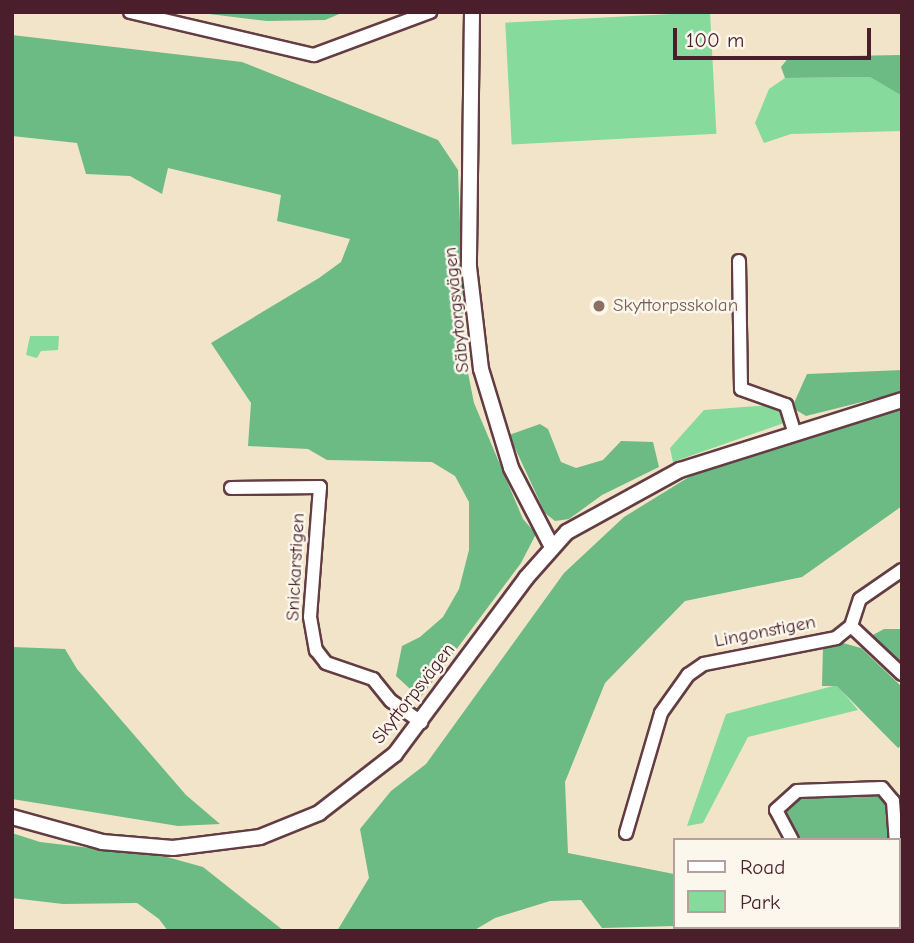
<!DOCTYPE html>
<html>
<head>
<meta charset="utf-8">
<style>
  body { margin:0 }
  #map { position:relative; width:914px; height:943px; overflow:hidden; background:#f2e4c8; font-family:"Comic Neue",sans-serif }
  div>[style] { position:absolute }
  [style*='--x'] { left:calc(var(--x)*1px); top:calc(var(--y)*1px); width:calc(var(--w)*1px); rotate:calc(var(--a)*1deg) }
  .green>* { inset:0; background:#85da9c; transform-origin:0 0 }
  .forest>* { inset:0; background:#6cba84 }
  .roads { filter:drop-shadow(2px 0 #633d43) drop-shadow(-2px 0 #633d43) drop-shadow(0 2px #633d43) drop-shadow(0 -2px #633d43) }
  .minor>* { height:12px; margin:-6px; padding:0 6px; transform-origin:6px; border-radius:6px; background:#fff }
  .tertiary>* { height:14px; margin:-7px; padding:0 7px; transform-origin:7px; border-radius:7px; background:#fff }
  .dots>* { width:19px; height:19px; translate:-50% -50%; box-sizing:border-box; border:4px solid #fbf7ec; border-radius:50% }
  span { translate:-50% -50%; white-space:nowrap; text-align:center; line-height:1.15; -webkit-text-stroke:5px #fbf7ec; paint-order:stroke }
  .education-label { font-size:19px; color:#785e54 }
  .left { translate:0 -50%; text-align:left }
  .street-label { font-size:19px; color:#4a1f2b }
  .frame { position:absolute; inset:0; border:14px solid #4a1f2b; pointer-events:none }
  .legend { position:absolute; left:673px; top:838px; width:228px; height:91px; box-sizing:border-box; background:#fbf7ec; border:2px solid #b4a19f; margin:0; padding:9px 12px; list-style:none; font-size:21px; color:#4a1f2b }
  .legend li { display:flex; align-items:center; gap:14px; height:35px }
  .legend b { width:35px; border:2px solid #b4a19f }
  .scale { position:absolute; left:673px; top:28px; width:198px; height:32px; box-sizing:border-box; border:4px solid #4a1f2b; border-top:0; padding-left:9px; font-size:21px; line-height:24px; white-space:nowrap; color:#4a1f2b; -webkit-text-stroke:5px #fbf7ec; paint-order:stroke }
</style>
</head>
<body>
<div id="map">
  <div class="green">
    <div style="left:710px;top:12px;width:122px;height:205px;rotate:87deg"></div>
    <div style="clip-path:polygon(870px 77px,902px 96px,902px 131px,791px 134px,764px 143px,755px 123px,769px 89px,785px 78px)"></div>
    <div style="clip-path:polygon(30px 336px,59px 336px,58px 350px,41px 351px,37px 358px,26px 355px)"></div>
    <div style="clip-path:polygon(770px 405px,785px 414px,784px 423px,673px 462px,670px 448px,704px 410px)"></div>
    <div style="clip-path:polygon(837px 685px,858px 710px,748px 737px,703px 823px,687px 826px,726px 714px)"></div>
  </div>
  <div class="forest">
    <div style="clip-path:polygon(193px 12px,344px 12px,325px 20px,267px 21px)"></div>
    <div style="clip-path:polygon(12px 35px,242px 62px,438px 140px,458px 170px,465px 358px,474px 403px,523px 519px,536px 534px,521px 563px,420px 698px,396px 676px,402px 646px,420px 637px,443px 617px,459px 589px,469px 550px,469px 502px,455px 476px,432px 462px,327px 460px,308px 449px,248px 446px,251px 403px,211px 343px,319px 278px,341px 262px,350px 239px,277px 221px,281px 195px,168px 168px,162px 194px,130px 176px,86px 174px,77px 143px,12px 136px)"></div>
    <div style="clip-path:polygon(902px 55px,902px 96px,870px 77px,785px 78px,781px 67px,789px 57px)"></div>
    <div style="clip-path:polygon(902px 370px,902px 392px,806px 416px,796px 410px,794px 403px,807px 374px)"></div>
    <div style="clip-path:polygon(902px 408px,902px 506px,802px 577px,685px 601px,605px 683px,565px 782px,568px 853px,674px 874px,674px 926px,602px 928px,581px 900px,550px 901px,495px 918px,473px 931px,337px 931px,369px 878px,360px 829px,391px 791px,426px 764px,564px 573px,624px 517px,697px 472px,759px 449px)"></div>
    <div style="clip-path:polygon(540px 424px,548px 429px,561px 462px,576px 468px,603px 460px,621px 441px,653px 442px,659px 467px,602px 495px,569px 519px,555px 521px,545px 513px,509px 435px)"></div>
    <div style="clip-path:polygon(884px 629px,902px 629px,902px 664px,871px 636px)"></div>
    <div style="clip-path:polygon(843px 643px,861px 648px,902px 687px,902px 745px,898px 748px,837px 686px,822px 686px,823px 646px)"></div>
    <div style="clip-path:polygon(12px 647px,65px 649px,77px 669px,186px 795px,220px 824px,178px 826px,12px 799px)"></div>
    <div style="clip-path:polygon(874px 792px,884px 795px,890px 808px,891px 840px,797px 840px,787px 824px,787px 809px,803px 796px)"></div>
    <div style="clip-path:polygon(12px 833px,40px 842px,167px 857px,203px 867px,284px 931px,168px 931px,159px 919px,137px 903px,63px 904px,12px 898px)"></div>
  </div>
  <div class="roads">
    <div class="minor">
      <div style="--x:130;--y:12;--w:189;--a:13.2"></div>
      <div style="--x:314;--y:55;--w:124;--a:-20.3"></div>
      <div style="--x:739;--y:261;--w:128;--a:89.1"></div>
      <div style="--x:741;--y:389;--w:48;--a:19.6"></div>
      <div style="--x:786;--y:405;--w:27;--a:73"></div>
      <div style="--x:231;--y:488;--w:89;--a:-0.6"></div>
      <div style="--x:320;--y:487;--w:130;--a:94.4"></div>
      <div style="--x:310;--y:617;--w:34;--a:80"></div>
      <div style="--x:316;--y:650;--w:16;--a:52"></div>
      <div style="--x:326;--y:663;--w:50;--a:18.8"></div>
      <div style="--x:373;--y:679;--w:28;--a:51"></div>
      <div style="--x:391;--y:701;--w:37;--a:35"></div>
      <div style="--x:851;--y:626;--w:28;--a:-72"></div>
      <div style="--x:860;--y:599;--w:51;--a:-34.6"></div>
      <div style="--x:626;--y:833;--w:125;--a:-73.7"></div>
      <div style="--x:661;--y:713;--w:47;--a:-54.6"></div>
      <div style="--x:688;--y:675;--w:19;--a:-35"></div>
      <div style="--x:704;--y:664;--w:135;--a:-11.1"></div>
      <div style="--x:836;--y:638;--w:19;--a:-39"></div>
      <div style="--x:851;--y:626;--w:70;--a:43.3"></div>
      <div style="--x:792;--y:840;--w:34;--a:-118"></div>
      <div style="--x:776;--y:810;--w:28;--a:-42"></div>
      <div style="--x:797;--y:791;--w:85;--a:-2"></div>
      <div style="--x:882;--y:788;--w:17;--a:50"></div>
      <div style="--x:893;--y:801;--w:39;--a:86"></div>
      <div style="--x:898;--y:890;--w:17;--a:87"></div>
    </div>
    <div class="tertiary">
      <div style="--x:472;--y:12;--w:255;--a:90.7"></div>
      <div style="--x:469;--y:267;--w:103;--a:83.3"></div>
      <div style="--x:481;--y:369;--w:103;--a:73.1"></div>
      <div style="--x:511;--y:468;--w:89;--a:62.6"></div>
      <div style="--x:12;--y:817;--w:93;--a:15.5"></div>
      <div style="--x:102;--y:842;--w:71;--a:4.8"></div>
      <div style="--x:173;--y:848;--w:88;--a:-7.2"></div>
      <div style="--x:260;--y:837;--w:64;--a:-22.1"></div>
      <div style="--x:319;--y:813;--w:96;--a:-37.8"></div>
      <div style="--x:395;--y:754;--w:219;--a:-53.3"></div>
      <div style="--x:526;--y:578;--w:62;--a:-48.3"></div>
      <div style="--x:567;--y:532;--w:129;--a:-28.8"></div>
      <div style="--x:680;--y:470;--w:233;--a:-17.5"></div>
    </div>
  </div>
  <div class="dots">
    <div style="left:599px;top:306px;background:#8d6e63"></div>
  </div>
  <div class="education-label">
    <span class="left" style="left:613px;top:306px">Skyttorpsskolan</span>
  </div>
  <div class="street-label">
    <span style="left:457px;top:310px;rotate:-96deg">Säbytorgsvägen</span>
    <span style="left:296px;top:567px;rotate:-87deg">Snickarstigen</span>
    <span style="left:765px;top:632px;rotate:-11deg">Lingonstigen</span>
    <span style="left:414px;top:694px;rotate:-52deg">Skyttorpsvägen</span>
  </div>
  <div class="frame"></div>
  <ul class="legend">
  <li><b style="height:9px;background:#fff"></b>Road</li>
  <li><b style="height:19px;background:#85da9c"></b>Park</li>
  </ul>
  <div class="scale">100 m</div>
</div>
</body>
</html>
